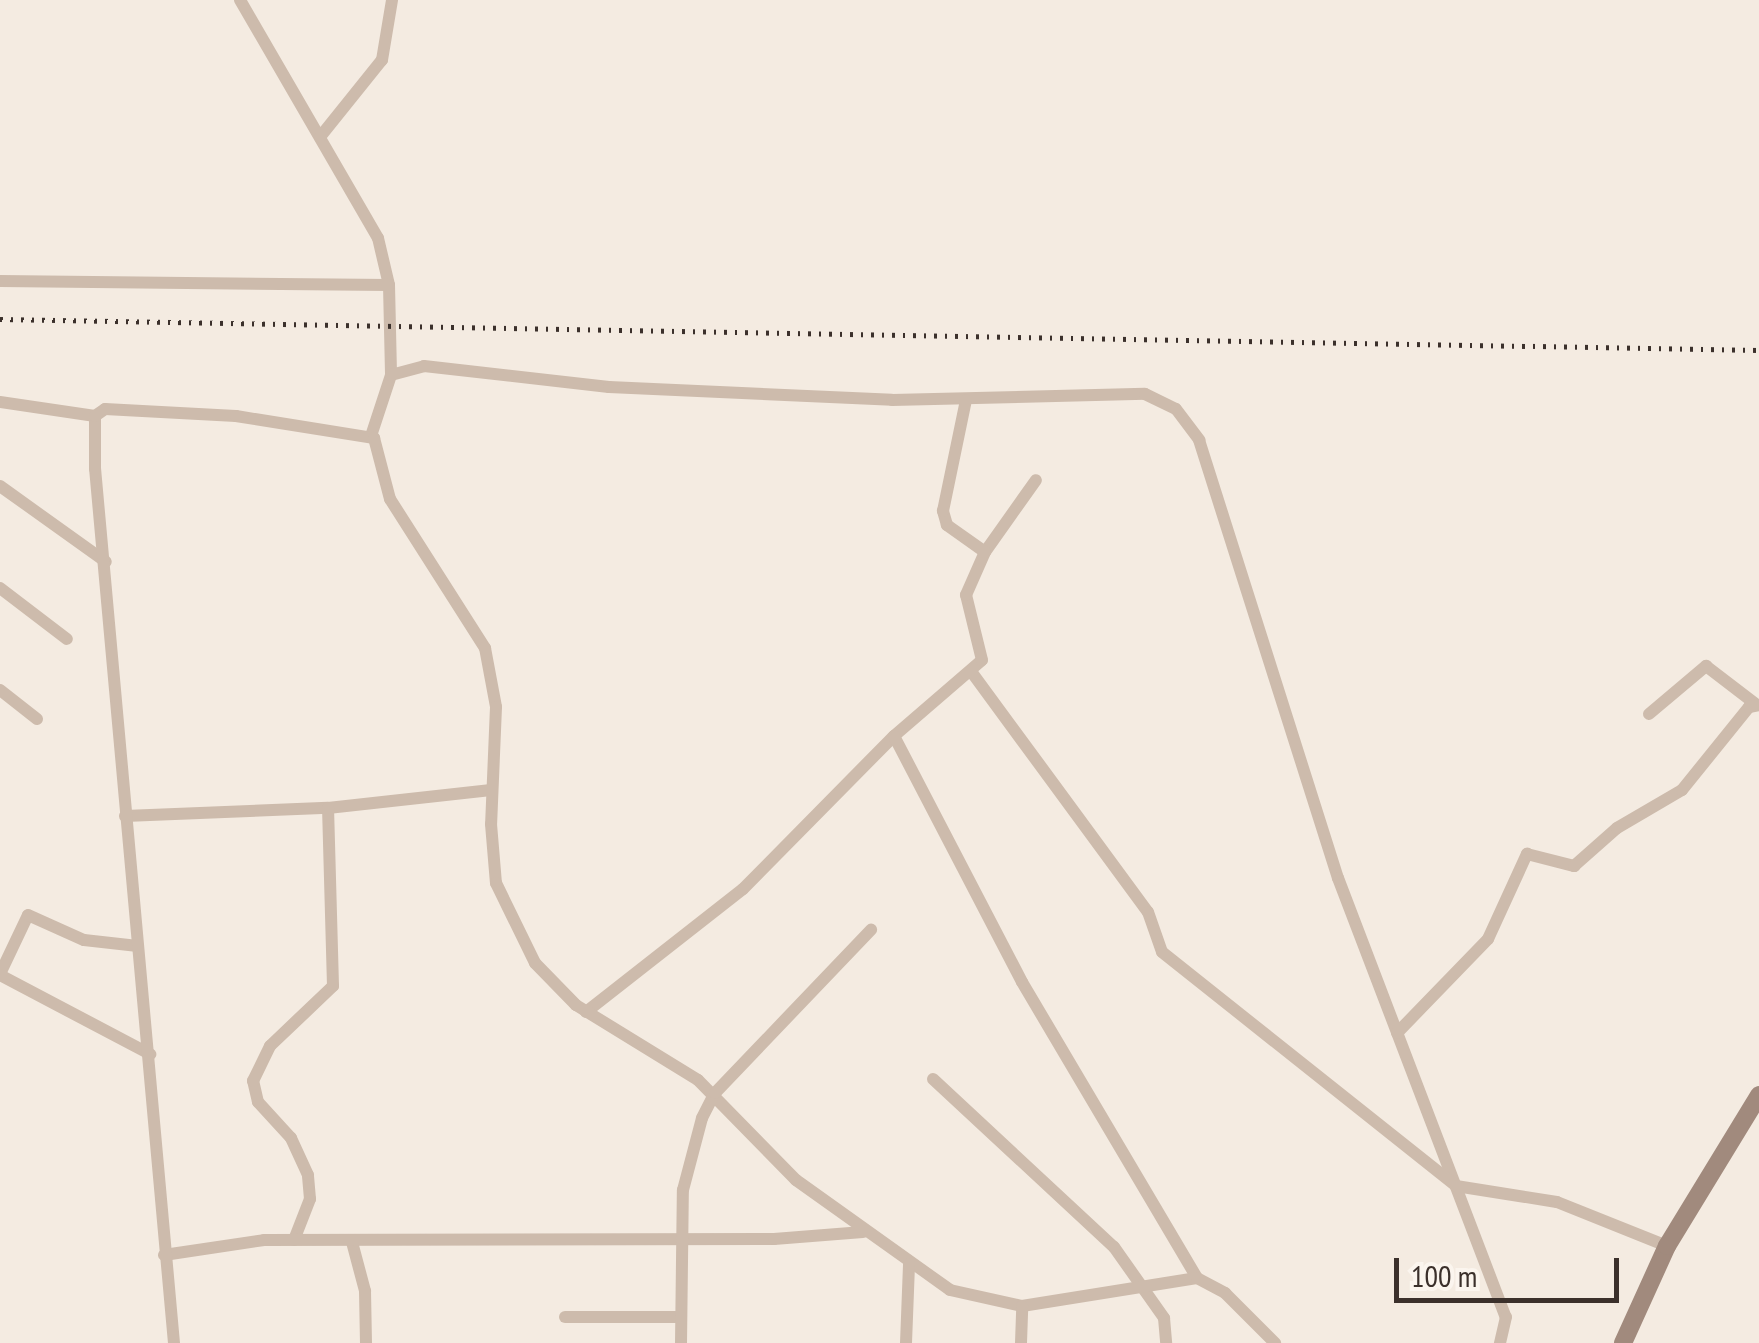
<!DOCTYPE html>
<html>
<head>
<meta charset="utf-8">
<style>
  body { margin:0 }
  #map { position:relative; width:1759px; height:1343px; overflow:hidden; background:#f4ebe1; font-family:"PT Sans Narrow",sans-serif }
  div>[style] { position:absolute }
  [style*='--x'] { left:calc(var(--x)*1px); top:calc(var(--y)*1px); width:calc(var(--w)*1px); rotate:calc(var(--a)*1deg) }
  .street>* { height:12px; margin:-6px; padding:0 6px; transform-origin:6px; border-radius:6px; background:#cdbbac }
  .secondary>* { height:18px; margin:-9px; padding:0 9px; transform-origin:9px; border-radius:9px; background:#a18a7d }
  .rail>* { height:5px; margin-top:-2.5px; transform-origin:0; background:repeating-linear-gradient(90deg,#3b302b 0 2.5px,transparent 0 10.5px) }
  span { translate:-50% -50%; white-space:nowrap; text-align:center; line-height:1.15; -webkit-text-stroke:8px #fbf5ee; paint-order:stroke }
  .scale { position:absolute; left:1394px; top:1258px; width:225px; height:45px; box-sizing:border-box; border:5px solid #3b302b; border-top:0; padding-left:12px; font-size:30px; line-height:35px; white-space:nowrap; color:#3b302b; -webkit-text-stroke:8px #fbf5ee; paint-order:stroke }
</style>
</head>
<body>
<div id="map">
  <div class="street">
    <div style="--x:240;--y:0;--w:275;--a:59.9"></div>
    <div style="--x:378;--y:238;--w:48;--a:76.8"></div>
    <div style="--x:389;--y:285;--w:90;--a:88.7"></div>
    <div style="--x:320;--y:137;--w:99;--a:-51.2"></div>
    <div style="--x:382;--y:60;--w:61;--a:-80.5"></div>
    <div style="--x:0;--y:281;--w:389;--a:0.6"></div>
    <div style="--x:0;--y:402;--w:96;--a:8.4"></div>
    <div style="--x:371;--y:436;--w:64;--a:-71.8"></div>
    <div style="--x:391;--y:375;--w:34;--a:-15"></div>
    <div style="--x:424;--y:366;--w:186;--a:6.5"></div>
    <div style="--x:609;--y:387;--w:283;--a:2.6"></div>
    <div style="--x:892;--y:400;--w:253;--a:-1.4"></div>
    <div style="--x:1145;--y:394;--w:34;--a:26"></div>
    <div style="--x:1176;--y:409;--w:39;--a:53"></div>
    <div style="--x:1199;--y:440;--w:460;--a:72.4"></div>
    <div style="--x:1338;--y:878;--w:470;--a:69.1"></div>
    <div style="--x:1506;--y:1317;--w:27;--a:103"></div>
    <div style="--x:0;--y:486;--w:130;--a:35.6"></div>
    <div style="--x:985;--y:552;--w:88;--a:-54.7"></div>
    <div style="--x:0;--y:588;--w:84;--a:37.3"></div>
    <div style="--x:973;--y:674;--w:295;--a:53.7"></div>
    <div style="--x:1148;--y:912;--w:42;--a:70.7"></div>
    <div style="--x:1162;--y:952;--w:376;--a:38.5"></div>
    <div style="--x:1456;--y:1186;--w:102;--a:9"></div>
    <div style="--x:1557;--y:1202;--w:118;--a:21.8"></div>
    <div style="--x:0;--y:690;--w:47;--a:38.1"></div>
    <div style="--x:1649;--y:714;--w:75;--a:-40.1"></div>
    <div style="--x:1706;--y:666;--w:64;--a:37.4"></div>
    <div style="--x:894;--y:736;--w:116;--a:-40.8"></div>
    <div style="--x:982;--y:660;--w:67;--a:-103.8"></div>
    <div style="--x:966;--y:595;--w:47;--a:-66.2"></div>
    <div style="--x:985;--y:552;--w:47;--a:-144.6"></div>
    <div style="--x:947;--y:525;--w:15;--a:-106"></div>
    <div style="--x:943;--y:511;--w:113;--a:-78.3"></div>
    <div style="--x:125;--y:816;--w:203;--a:-2.3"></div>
    <div style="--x:328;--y:808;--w:164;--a:-6.3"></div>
    <div style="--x:0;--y:974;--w:65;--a:-64.6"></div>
    <div style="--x:28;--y:915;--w:61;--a:24.1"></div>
    <div style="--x:84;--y:940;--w:54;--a:6.3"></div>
    <div style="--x:0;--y:975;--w:170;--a:27.8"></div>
    <div style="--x:586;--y:1012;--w:199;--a:-38.1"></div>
    <div style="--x:743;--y:889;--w:215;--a:-45.4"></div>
    <div style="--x:894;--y:736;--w:277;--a:62.5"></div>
    <div style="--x:1022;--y:982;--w:344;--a:59.4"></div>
    <div style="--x:1397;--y:1033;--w:131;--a:-45.9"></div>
    <div style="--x:1488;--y:939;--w:94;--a:-65.4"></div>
    <div style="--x:1527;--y:854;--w:49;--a:14.3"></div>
    <div style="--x:1574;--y:866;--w:57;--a:-41.5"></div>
    <div style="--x:1617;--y:828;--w:75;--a:-30.3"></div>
    <div style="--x:1682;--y:790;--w:107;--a:-51.1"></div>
    <div style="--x:1749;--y:707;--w:10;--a:-11"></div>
    <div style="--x:933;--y:1079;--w:247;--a:42.9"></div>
    <div style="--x:1114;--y:1247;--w:87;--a:54.8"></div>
    <div style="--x:1164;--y:1318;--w:25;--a:85"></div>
    <div style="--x:294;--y:1240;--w:44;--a:-68.7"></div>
    <div style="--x:310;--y:1199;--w:24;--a:-95"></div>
    <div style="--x:308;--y:1175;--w:41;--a:-114.7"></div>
    <div style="--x:291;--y:1138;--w:49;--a:-132.5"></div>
    <div style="--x:258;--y:1102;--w:22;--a:-103"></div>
    <div style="--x:253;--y:1081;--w:39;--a:-64"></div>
    <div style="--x:270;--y:1046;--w:87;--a:-43.6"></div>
    <div style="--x:333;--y:986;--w:178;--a:-91.6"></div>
    <div style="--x:352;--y:1242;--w:51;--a:75.1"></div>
    <div style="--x:365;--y:1291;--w:52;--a:88.9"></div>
    <div style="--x:164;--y:1255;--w:101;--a:-8.5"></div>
    <div style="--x:264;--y:1240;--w:510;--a:-0.11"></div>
    <div style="--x:774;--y:1239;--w:89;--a:-4.5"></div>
    <div style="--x:565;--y:1317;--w:115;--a:0"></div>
    <div style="--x:174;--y:1343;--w:878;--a:-95.16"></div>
    <div style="--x:95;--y:469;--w:53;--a:-90"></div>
    <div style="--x:95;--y:416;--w:12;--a:-35"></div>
    <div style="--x:105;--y:409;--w:131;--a:3.1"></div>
    <div style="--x:236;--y:416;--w:140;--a:9.1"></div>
    <div style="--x:374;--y:438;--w:63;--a:75.3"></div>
    <div style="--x:390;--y:499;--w:177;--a:57.5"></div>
    <div style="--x:485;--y:648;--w:60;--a:79.4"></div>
    <div style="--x:496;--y:707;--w:117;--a:92.4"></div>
    <div style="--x:491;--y:824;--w:59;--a:85.2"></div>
    <div style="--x:496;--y:883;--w:89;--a:64"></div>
    <div style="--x:535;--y:963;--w:59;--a:45.7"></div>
    <div style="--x:576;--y:1005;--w:143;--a:31.6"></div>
    <div style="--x:698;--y:1080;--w:140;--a:45.6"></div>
    <div style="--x:796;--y:1180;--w:189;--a:35.5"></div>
    <div style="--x:950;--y:1290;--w:74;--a:12.5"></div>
    <div style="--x:1022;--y:1306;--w:177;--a:-9.1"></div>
    <div style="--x:1197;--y:1278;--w:32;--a:28"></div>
    <div style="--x:1225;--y:1293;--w:71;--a:45"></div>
    <div style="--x:681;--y:1343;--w:153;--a:-89.3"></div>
    <div style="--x:683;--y:1190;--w:74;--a:-75.2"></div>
    <div style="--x:702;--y:1118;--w:28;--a:-63"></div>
    <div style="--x:715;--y:1093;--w:226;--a:-46.3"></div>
    <div style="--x:906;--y:1343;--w:79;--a:-87.8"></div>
    <div style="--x:1021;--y:1343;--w:37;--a:-88"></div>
  </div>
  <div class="secondary">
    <div style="--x:1623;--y:1343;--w:107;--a:-65.6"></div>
    <div style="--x:1667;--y:1246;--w:177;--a:-58.6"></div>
  </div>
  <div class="rail">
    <div style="--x:0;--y:319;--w:1759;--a:1.01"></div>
  </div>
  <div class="scale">100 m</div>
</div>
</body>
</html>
